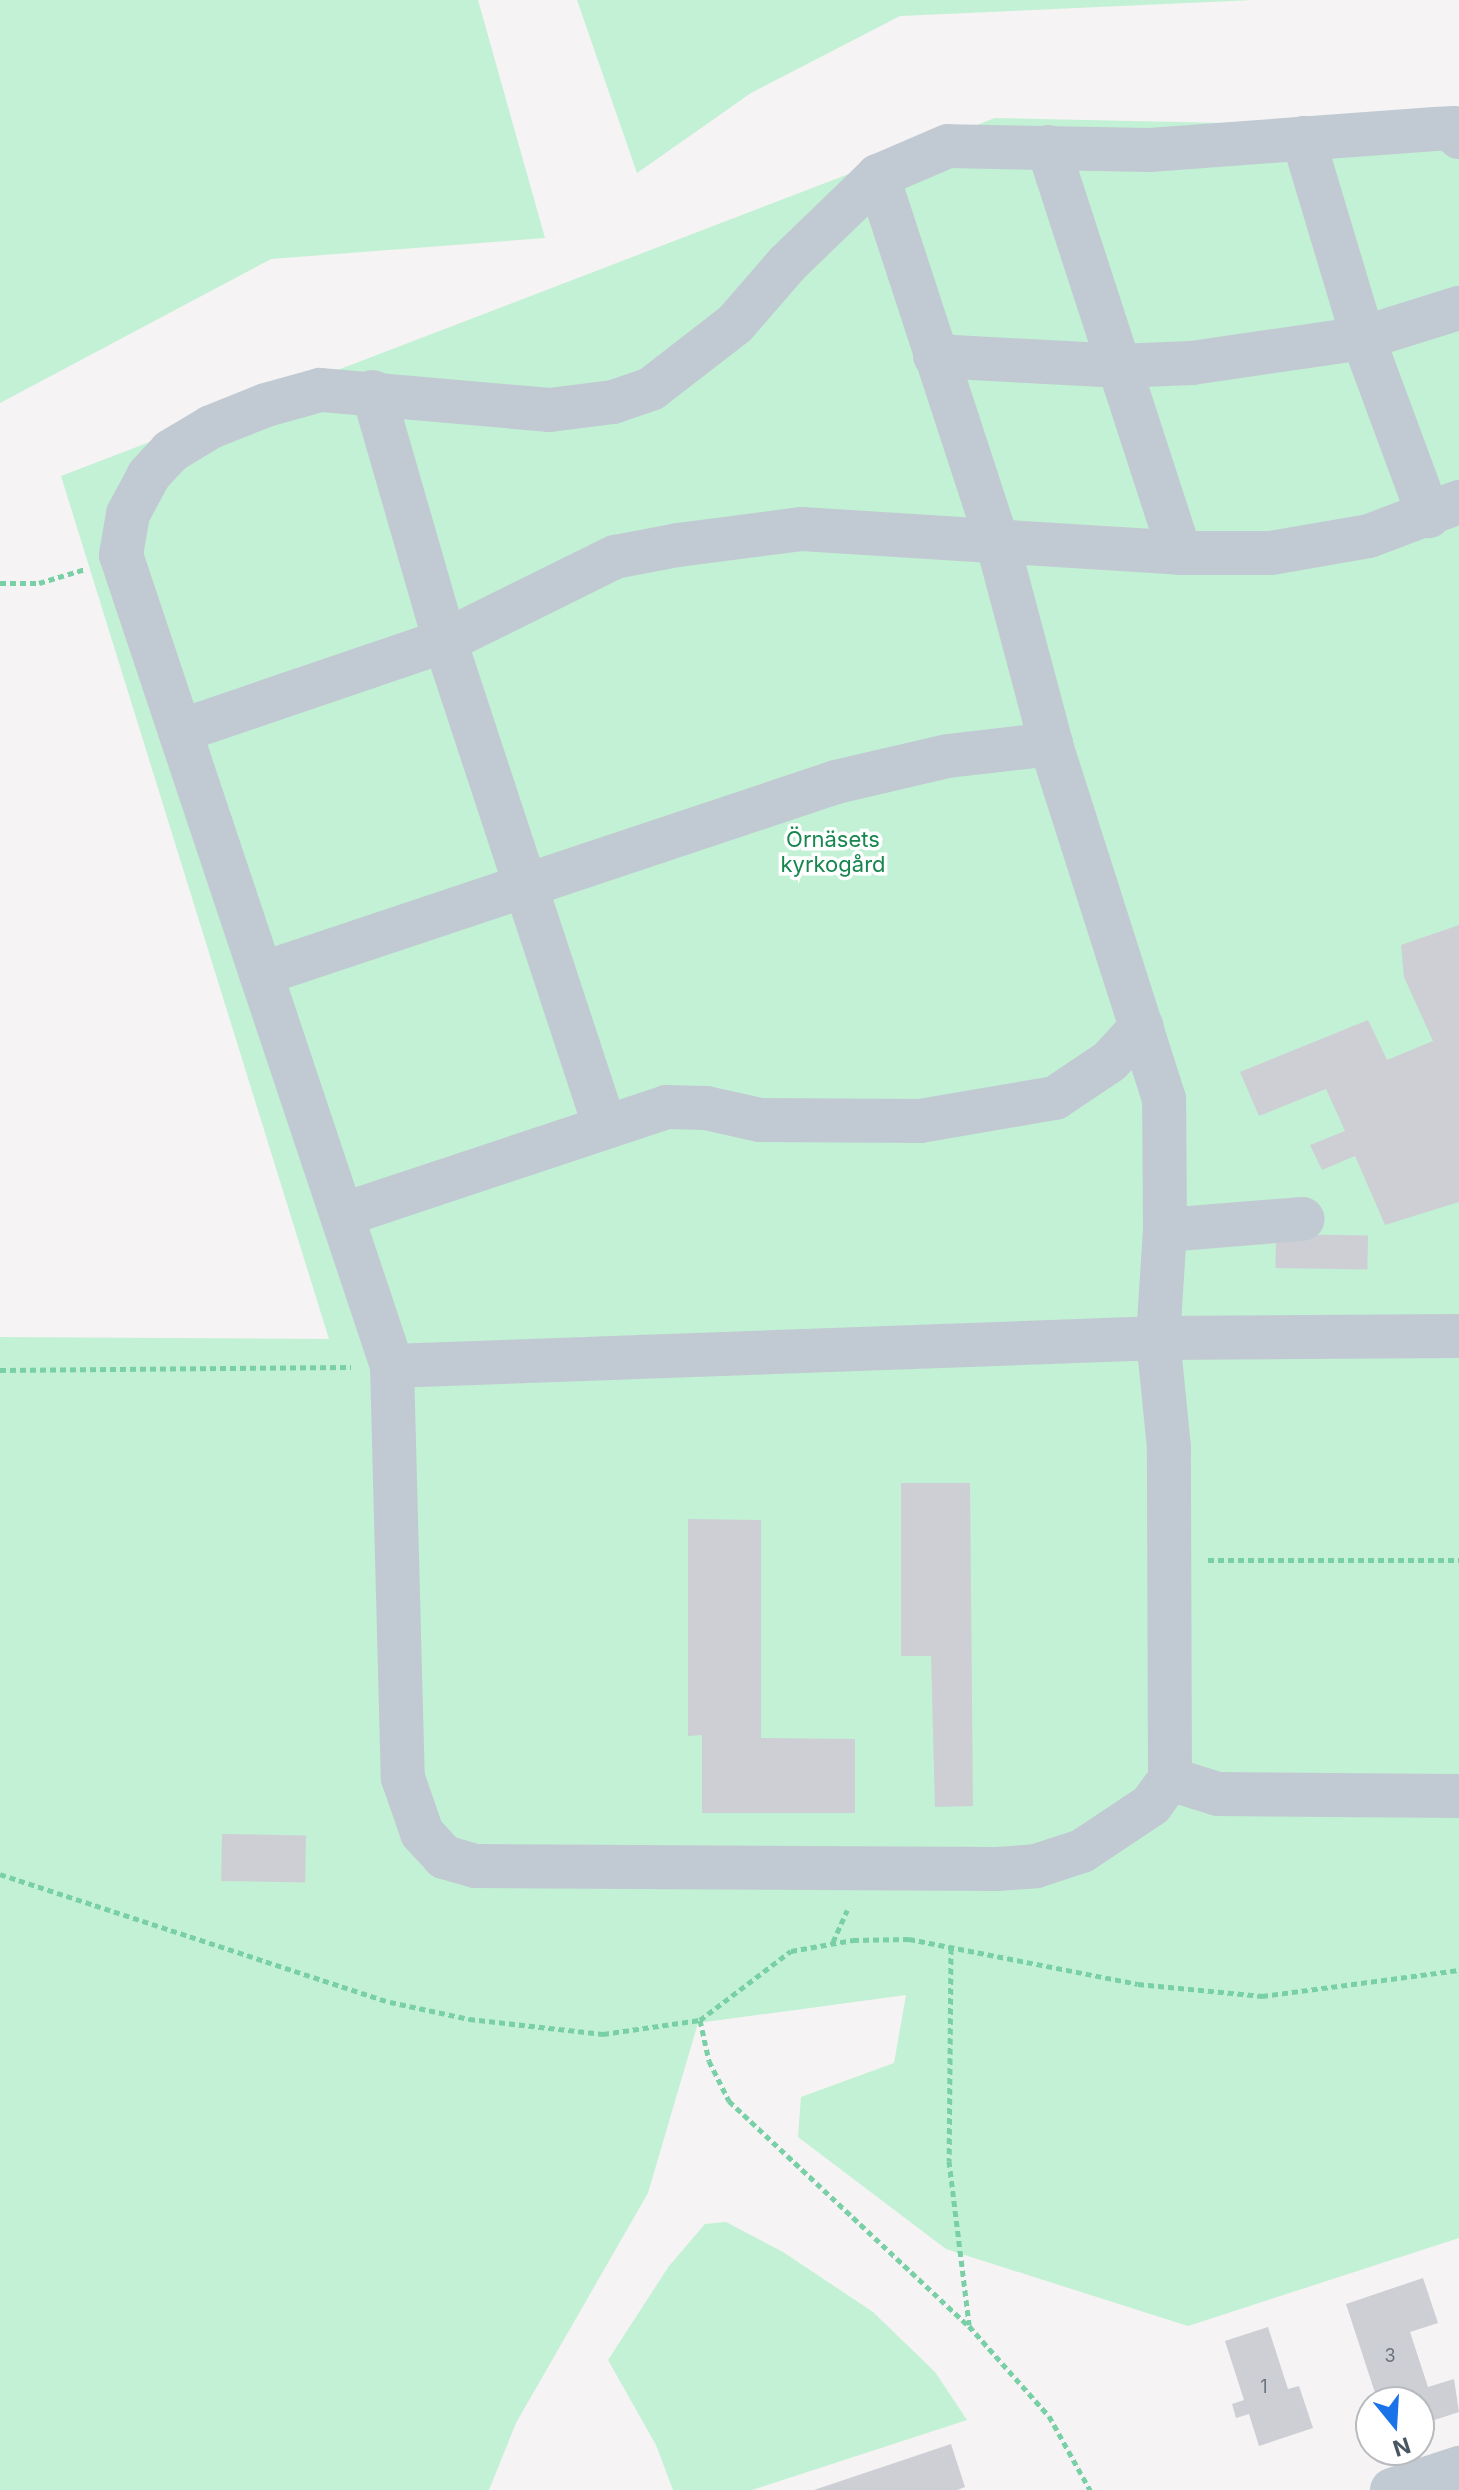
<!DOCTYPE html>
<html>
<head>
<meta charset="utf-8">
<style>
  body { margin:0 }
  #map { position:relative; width:1459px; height:2490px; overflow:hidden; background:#f5f3f3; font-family:Inter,sans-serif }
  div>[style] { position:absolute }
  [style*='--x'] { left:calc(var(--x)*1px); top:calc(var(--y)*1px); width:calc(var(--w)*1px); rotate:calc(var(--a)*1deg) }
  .green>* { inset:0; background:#c3f1d5 }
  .building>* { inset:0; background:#cdcfd5; transform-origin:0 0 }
  .path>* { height:5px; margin-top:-2.5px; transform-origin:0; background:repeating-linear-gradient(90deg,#7ad0a6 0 6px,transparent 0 10px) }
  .minor>* { height:44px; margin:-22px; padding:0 22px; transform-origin:22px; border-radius:22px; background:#c1cad2 }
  span { translate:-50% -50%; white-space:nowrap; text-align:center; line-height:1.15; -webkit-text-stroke:7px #fff; paint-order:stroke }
  .number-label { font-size:18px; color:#6b747e }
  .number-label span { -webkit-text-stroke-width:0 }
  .park-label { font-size:22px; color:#17864f }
  .north { position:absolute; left:1355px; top:2386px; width:80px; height:80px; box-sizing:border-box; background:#fff; border:2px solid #b7bbc0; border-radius:50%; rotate:162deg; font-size:22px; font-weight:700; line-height:32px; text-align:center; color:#4a5661 }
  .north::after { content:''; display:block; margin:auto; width:28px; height:36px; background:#1a73e8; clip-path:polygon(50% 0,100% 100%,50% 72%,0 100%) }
</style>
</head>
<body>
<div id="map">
  <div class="green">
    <div style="clip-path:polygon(0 0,478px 0,545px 238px,271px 259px,0 403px)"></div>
    <div style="clip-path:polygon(577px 0,1253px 0,900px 16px,751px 93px,637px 173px)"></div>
    <div style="clip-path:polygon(995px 118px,1459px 128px,1459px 2238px,1188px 2326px,946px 2249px,798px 2137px,801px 2097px,894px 2063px,906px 1995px,698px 2023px,648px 2193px,516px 2423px,489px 2490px,0 2490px,0 1337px,329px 1339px,61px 476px)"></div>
    <div style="clip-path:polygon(726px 2222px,783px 2252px,873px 2312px,935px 2372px,967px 2420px,752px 2490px,673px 2490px,656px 2445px,608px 2360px,669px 2266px,705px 2224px)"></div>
  </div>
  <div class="building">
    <div style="clip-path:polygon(1459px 925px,1459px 1202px,1385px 1225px,1355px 1156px,1322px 1170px,1310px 1145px,1345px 1131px,1326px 1089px,1259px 1116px,1240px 1072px,1368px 1020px,1387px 1060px,1433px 1041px,1404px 977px,1401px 945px)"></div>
    <div style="left:1276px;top:1234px;width:92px;height:34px;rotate:1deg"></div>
    <div style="clip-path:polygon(901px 1483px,970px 1483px,973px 1806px,935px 1807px,931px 1656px,901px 1656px)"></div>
    <div style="clip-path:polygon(688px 1519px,761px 1520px,761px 1738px,855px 1739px,855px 1813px,702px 1813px,702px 1735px,688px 1736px)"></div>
    <div style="left:222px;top:1834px;width:84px;height:47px;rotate:1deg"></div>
    <div style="clip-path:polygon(1423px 2278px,1438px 2323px,1410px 2332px,1428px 2387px,1454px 2379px,1459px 2412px,1419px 2425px,1419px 2402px,1403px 2402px,1402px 2397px,1378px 2402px,1346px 2304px)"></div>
    <div style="clip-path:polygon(1268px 2327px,1288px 2389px,1299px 2386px,1313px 2428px,1259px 2446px,1249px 2414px,1236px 2418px,1232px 2404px,1244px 2400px,1225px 2341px)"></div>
    <div style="clip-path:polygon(951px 2444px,965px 2487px,957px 2490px,814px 2490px)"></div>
  </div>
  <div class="path">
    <div style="--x:0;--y:583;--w:39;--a:0"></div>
    <div style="--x:39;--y:583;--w:48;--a:-16.9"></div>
    <div style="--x:0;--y:1370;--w:351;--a:-0.5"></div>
    <div style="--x:1208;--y:1560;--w:251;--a:0"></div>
    <div style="--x:0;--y:1874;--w:410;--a:18.2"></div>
    <div style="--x:390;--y:2002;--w:81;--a:12.1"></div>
    <div style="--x:469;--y:2019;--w:135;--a:6.4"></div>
    <div style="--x:603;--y:2034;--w:98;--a:-8.2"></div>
    <div style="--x:700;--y:2020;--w:114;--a:-37.2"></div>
    <div style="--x:791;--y:1951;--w:63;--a:-10.1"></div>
    <div style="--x:853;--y:1940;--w:56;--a:-1"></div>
    <div style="--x:909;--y:1939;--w:233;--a:11.1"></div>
    <div style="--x:1138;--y:1984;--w:125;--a:5.5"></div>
    <div style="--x:1262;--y:1996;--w:199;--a:-7.5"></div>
    <div style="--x:833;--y:1942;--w:35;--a:-66"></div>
    <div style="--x:951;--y:1948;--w:213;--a:90.5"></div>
    <div style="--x:949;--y:2161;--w:165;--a:83"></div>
    <div style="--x:700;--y:2020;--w:42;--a:77.6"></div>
    <div style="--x:709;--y:2061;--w:45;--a:63.4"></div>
    <div style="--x:729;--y:2101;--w:329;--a:43.2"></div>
    <div style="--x:969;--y:2326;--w:120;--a:48.4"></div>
    <div style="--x:1049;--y:2416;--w:85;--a:61"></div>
  </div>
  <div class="minor">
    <div style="--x:1459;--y:137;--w:10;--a:-119"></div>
    <div style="--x:1454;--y:128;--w:19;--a:177"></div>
    <div style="--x:1435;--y:129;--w:286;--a:175.8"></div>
    <div style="--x:1150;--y:150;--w:202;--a:-178.9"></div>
    <div style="--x:948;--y:146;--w:76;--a:156.8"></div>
    <div style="--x:878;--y:176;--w:127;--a:136"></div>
    <div style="--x:787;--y:264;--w:79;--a:130.9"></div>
    <div style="--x:735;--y:324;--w:106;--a:142.3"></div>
    <div style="--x:651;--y:389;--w:40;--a:161.1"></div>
    <div style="--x:613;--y:402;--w:64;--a:172.8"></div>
    <div style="--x:550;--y:410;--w:231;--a:-175"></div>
    <div style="--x:320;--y:390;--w:56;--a:164.5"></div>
    <div style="--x:266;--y:405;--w:59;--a:158.2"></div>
    <div style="--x:211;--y:427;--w:47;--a:149"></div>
    <div style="--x:171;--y:451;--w:33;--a:133"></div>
    <div style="--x:149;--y:475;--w:44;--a:118.3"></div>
    <div style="--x:128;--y:514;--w:42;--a:99.7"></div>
    <div style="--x:121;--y:555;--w:855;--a:71.52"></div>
    <div style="--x:392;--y:1366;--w:412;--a:88.5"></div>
    <div style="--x:403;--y:1778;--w:58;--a:70.9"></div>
    <div style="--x:422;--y:1833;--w:33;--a:47"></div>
    <div style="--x:444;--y:1857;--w:32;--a:16"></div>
    <div style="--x:475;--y:1866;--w:522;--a:0.33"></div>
    <div style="--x:997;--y:1869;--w:39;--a:-4"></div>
    <div style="--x:1036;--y:1866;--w:48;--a:-18.1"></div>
    <div style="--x:1082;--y:1851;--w:83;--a:-33.7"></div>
    <div style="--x:1151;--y:1805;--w:32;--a:-54"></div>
    <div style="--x:1170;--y:1779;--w:50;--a:17.4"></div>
    <div style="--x:1218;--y:1794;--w:241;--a:0.5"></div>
    <div style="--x:1303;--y:138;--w:209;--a:73.3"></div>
    <div style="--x:1363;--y:338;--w:190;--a:69.7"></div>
    <div style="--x:1048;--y:147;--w:427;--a:72"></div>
    <div style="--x:935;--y:356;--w:182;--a:3.1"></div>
    <div style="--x:1117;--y:366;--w:75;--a:-2.3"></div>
    <div style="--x:1192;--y:363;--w:173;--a:-8.3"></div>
    <div style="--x:1363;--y:338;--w:101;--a:-17.4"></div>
    <div style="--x:373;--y:392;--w:259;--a:73.9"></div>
    <div style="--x:445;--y:641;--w:508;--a:71.78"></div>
    <div style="--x:180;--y:731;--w:280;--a:-18.8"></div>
    <div style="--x:445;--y:641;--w:190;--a:-26.3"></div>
    <div style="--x:615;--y:557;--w:64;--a:-10.8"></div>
    <div style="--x:678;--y:545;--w:125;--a:-7.4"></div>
    <div style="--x:802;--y:529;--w:379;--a:3.6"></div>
    <div style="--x:1180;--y:553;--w:91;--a:0"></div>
    <div style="--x:1271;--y:553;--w:99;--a:-9.8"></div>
    <div style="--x:1369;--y:536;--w:96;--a:-20.7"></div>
    <div style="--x:261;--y:974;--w:606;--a:-18.46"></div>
    <div style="--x:836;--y:782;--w:115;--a:-13.1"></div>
    <div style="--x:948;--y:756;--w:104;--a:-6.6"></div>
    <div style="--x:342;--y:1215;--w:342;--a:-18.4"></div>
    <div style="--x:666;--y:1107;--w:40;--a:1.4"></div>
    <div style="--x:706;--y:1108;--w:55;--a:12.5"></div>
    <div style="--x:760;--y:1120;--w:160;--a:0.4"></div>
    <div style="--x:920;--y:1121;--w:137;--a:-9.7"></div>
    <div style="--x:1055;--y:1098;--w:66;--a:-33.9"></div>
    <div style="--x:1110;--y:1061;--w:47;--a:-47.6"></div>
    <div style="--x:1165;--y:1230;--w:138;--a:-4.6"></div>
    <div style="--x:392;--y:1366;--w:767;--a:-2.09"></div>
    <div style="--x:1158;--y:1338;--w:108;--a:-86.3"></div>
    <div style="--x:1165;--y:1230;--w:131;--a:-90.4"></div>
    <div style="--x:1164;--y:1099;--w:373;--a:-107.7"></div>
    <div style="--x:1051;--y:744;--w:213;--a:-104.9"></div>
    <div style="--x:996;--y:538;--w:381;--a:-108.1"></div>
    <div style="--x:1170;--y:1779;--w:331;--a:-90.2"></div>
    <div style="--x:1169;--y:1448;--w:111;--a:-95.7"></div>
    <div style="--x:1158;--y:1338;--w:301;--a:-0.4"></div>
    <div style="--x:1392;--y:2490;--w:71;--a:-18.2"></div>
  </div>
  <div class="number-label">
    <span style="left:1390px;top:2356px">3</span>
    <span style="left:1264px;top:2387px">1</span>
  </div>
  <div class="park-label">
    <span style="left:833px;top:852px">Örnäsets<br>kyrkogård</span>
  </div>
  <div class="north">N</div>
</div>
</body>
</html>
